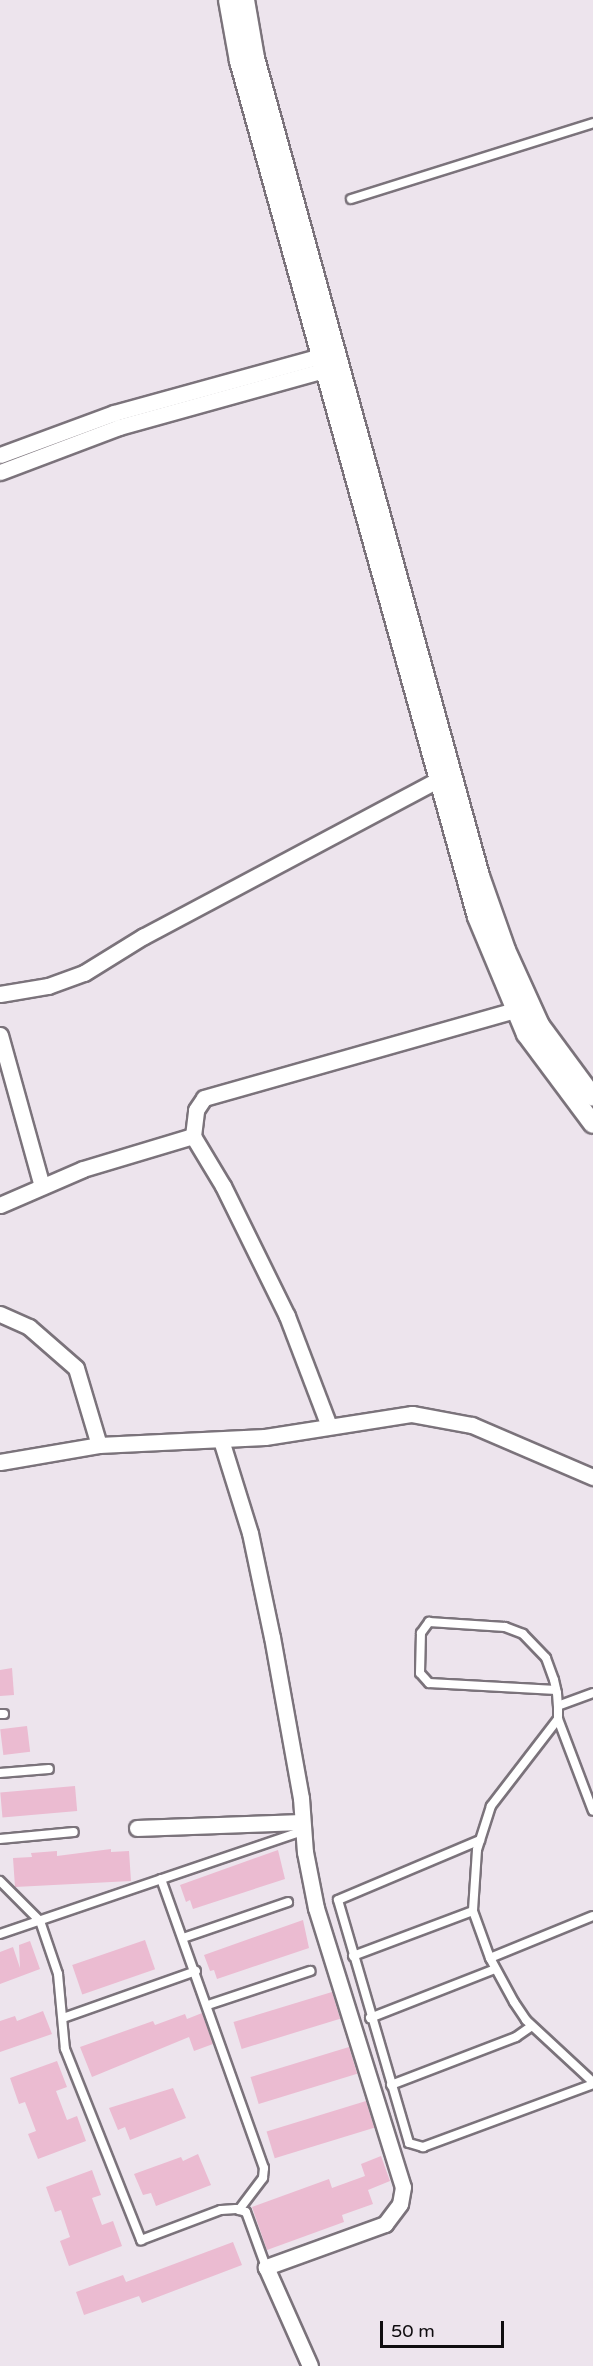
<!DOCTYPE html>
<html>
<head>
<meta charset="utf-8">
<style>
  body { margin:0 }
  #map { position:relative; width:593px; height:2366px; overflow:hidden; background:#ede4ed; font-family:"Varela Round",sans-serif }
  div>[style] { position:absolute }
  [style*='--x'] { left:calc(var(--x)*1px); top:calc(var(--y)*1px); width:calc(var(--w)*1px); rotate:calc(var(--a)*1deg) }
  .building>* { inset:0; background:#ebbbd1; transform-origin:0 0 }
  .roads { filter:drop-shadow(2px 0 #7b737b) drop-shadow(-2px 0 #7b737b) drop-shadow(0 2px #7b737b) drop-shadow(0 -2px #7b737b) }
  .service>* { height:8px; margin:-4px; padding:0 4px; transform-origin:4px; border-radius:4px; background:#fff }
  .minor>* { height:15px; margin:-7.5px; padding:0 7.5px; transform-origin:7.5px; border-radius:7.5px; background:#fff }
  .tertiary>* { height:18px; margin:-9px; padding:0 9px; transform-origin:9px; border-radius:9px; background:#fff }
  span { translate:-50% -50%; white-space:nowrap; text-align:center; line-height:1.15; -webkit-text-stroke:4.5px #ede4ed; paint-order:stroke }
  .scale { position:absolute; left:380px; top:2321px; width:124px; height:27px; box-sizing:border-box; border:3px solid #0f0c0f; border-top:0; padding-left:8px; font-size:18px; line-height:21px; white-space:nowrap; color:#0f0c0f; -webkit-text-stroke:4px #ede4ed; paint-order:stroke }
</style>
</head>
<body>
<div id="map">
  <div class="building">
    <div style="clip-path:polygon(12px 1668px,14px 1695px,0 1696px,0 1670px)"></div>
    <div style="left:27px;top:1726px;width:26px;height:27px;rotate:83deg"></div>
    <div style="left:75px;top:1786px;width:25px;height:75px;rotate:85deg"></div>
    <div style="clip-path:polygon(111px 1849px,111px 1852px,129px 1851px,131px 1881px,15px 1887px,13px 1858px,32px 1857px,31px 1853px,57px 1851px,57px 1856px)"></div>
    <div style="clip-path:polygon(278px 1850px,285px 1879px,193px 1909px,190px 1900px,186px 1902px,180px 1885px)"></div>
    <div style="clip-path:polygon(303px 1920px,309px 1948px,217px 1979px,214px 1970px,210px 1971px,204px 1955px)"></div>
    <div style="left:145px;top:1940px;width:31px;height:77px;rotate:71deg"></div>
    <div style="clip-path:polygon(30px 1941px,40px 1969px,0 1984px,0 1952px,13px 1947px,20px 1968px,19px 1945px)"></div>
    <div style="left:332px;top:1992px;width:28px;height:103px;rotate:73deg"></div>
    <div style="clip-path:polygon(43px 2011px,52px 2034px,0 2052px,0 2021px,15px 2016px,17px 2021px)"></div>
    <div style="clip-path:polygon(202px 2013px,213px 2044px,194px 2051px,189px 2037px,92px 2077px,80px 2047px,153px 2021px,155px 2025px,185px 2014px,187px 2019px)"></div>
    <div style="left:349px;top:2047px;width:28px;height:103px;rotate:73deg"></div>
    <div style="clip-path:polygon(57px 2061px,67px 2087px,56px 2091px,67px 2120px,77px 2116px,86px 2141px,38px 2159px,28px 2134px,36px 2131px,25px 2102px,19px 2104px,10px 2078px)"></div>
    <div style="clip-path:polygon(173px 2088px,186px 2118px,130px 2140px,125px 2127px,118px 2130px,109px 2108px)"></div>
    <div style="left:366px;top:2101px;width:28px;height:104px;rotate:73deg"></div>
    <div style="clip-path:polygon(198px 2154px,211px 2185px,156px 2206px,151px 2193px,143px 2195px,134px 2174px,181px 2157px,183px 2161px)"></div>
    <div style="clip-path:polygon(381px 2156px,390px 2181px,368px 2190px,373px 2204px,342px 2215px,344px 2222px,267px 2250px,252px 2207px,329px 2179px,332px 2188px,365px 2176px,361px 2164px)"></div>
    <div style="clip-path:polygon(92px 2170px,101px 2195px,92px 2198px,102px 2225px,113px 2221px,122px 2246px,69px 2266px,60px 2241px,70px 2237px,61px 2210px,55px 2212px,46px 2187px)"></div>
    <div style="clip-path:polygon(233px 2242px,242px 2265px,142px 2303px,139px 2296px,84px 2315px,76px 2292px,123px 2275px,126px 2282px)"></div>
  </div>
  <div class="roads">
    <div class="service">
      <div style="--x:351;--y:199;--w:254;--a:-17.4"></div>
      <div style="--x:556;--y:1690;--w:127;--a:-176.8"></div>
      <div style="--x:429;--y:1683;--w:13;--a:-132"></div>
      <div style="--x:420;--y:1673;--w:40;--a:-88.6"></div>
      <div style="--x:421;--y:1633;--w:14;--a:-54"></div>
      <div style="--x:429;--y:1622;--w:76;--a:3.8"></div>
      <div style="--x:505;--y:1627;--w:19;--a:21"></div>
      <div style="--x:523;--y:1634;--w:33;--a:46"></div>
      <div style="--x:546;--y:1658;--w:23;--a:70"></div>
      <div style="--x:554;--y:1680;--w:13;--a:77"></div>
      <div style="--x:557;--y:1693;--w:13;--a:86"></div>
      <div style="--x:593;--y:1693;--w:37;--a:160"></div>
      <div style="--x:558;--y:1706;--w:13;--a:90"></div>
      <div style="--x:558;--y:1719;--w:98;--a:69.2"></div>
      <div style="--x:0;--y:1714;--w:4;--a:0"></div>
      <div style="--x:558;--y:1719;--w:110;--a:127.6"></div>
      <div style="--x:491;--y:1806;--w:46;--a:107.7"></div>
      <div style="--x:477;--y:1850;--w:61;--a:93.8"></div>
      <div style="--x:473;--y:1911;--w:50;--a:70.1"></div>
      <div style="--x:490;--y:1958;--w:50;--a:61.4"></div>
      <div style="--x:514;--y:2002;--w:22;--a:56"></div>
      <div style="--x:526;--y:2020;--w:91;--a:42.8"></div>
      <div style="--x:0;--y:1773;--w:49;--a:-4.7"></div>
      <div style="--x:0;--y:1839;--w:74;--a:-5.4"></div>
      <div style="--x:480;--y:1840;--w:154;--a:157.1"></div>
      <div style="--x:338;--y:1900;--w:253;--a:73.7"></div>
      <div style="--x:409;--y:2143;--w:15;--a:16"></div>
      <div style="--x:423;--y:2147;--w:181;--a:-20.3"></div>
      <div style="--x:161;--y:1879;--w:307;--a:70.4"></div>
      <div style="--x:264;--y:2168;--w:10;--a:96"></div>
      <div style="--x:263;--y:2178;--w:40;--a:127"></div>
      <div style="--x:0;--y:1881;--w:57;--a:45"></div>
      <div style="--x:40;--y:1921;--w:56;--a:71.2"></div>
      <div style="--x:58;--y:1974;--w:75;--a:84.7"></div>
      <div style="--x:65;--y:2049;--w:206;--a:68.3"></div>
      <div style="--x:141;--y:2240;--w:85;--a:-20.6"></div>
      <div style="--x:221;--y:2210;--w:15;--a:-4"></div>
      <div style="--x:236;--y:2209;--w:10;--a:17"></div>
      <div style="--x:246;--y:2212;--w:59;--a:70"></div>
      <div style="--x:0;--y:1934;--w:319;--a:-18.8"></div>
      <div style="--x:183;--y:1938;--w:111;--a:-18.9"></div>
      <div style="--x:353;--y:1956;--w:128;--a:-20.6"></div>
      <div style="--x:490;--y:1958;--w:111;--a:-22.2"></div>
      <div style="--x:208;--y:2005;--w:108;--a:-18.4"></div>
      <div style="--x:63;--y:2018;--w:141;--a:-19.5"></div>
      <div style="--x:370;--y:2018;--w:134;--a:-21.4"></div>
      <div style="--x:391;--y:2085;--w:134;--a:-21"></div>
      <div style="--x:516;--y:2037;--w:19;--a:-35"></div>
    </div>
    <div class="minor">
      <div style="--x:0;--y:455;--w:121;--a:-20.2"></div>
      <div style="--x:114;--y:413;--w:226;--a:-15.4"></div>
      <div style="--x:0;--y:472;--w:127;--a:-20.7"></div>
      <div style="--x:119;--y:427;--w:224;--a:-15.5"></div>
      <div style="--x:0;--y:994;--w:49;--a:-9.5"></div>
      <div style="--x:48;--y:986;--w:38;--a:-20"></div>
      <div style="--x:84;--y:973;--w:70;--a:-31.7"></div>
      <div style="--x:144;--y:936;--w:332;--a:-28"></div>
      <div style="--x:0;--y:1035;--w:157;--a:74.5"></div>
      <div style="--x:0;--y:1205;--w:90;--a:-23.4"></div>
      <div style="--x:83;--y:1169;--w:115;--a:-16.7"></div>
      <div style="--x:0;--y:1314;--w:32;--a:24"></div>
      <div style="--x:29;--y:1327;--w:62;--a:41.1"></div>
      <div style="--x:76;--y:1368;--w:80;--a:73.4"></div>
      <div style="--x:329;--y:1426;--w:118;--a:-110.9"></div>
      <div style="--x:287;--y:1316;--w:145;--a:-116.2"></div>
      <div style="--x:223;--y:1186;--w:58;--a:-121"></div>
      <div style="--x:193;--y:1136;--w:26;--a:-83"></div>
      <div style="--x:196;--y:1110;--w:14;--a:-56"></div>
      <div style="--x:204;--y:1098;--w:323;--a:-15.8"></div>
      <div style="--x:221;--y:1440;--w:97;--a:72.7"></div>
      <div style="--x:250;--y:1533;--w:106;--a:78.1"></div>
      <div style="--x:272;--y:1637;--w:164;--a:79.8"></div>
      <div style="--x:301;--y:1798;--w:54;--a:85.8"></div>
      <div style="--x:305;--y:1852;--w:57;--a:78.9"></div>
      <div style="--x:316;--y:1908;--w:292;--a:72.7"></div>
      <div style="--x:403;--y:2187;--w:17;--a:100"></div>
      <div style="--x:400;--y:2204;--w:25;--a:127"></div>
      <div style="--x:385;--y:2224;--w:127;--a:160.1"></div>
      <div style="--x:266;--y:2267;--w:108;--a:66"></div>
      <div style="--x:0;--y:1462;--w:100;--a:-9.7"></div>
      <div style="--x:99;--y:1445;--w:166;--a:-2.8"></div>
      <div style="--x:265;--y:1437;--w:149;--a:-8.9"></div>
      <div style="--x:412;--y:1414;--w:61;--a:10.4"></div>
      <div style="--x:472;--y:1425;--w:132;--a:23.3"></div>
      <div style="--x:137;--y:1828;--w:164;--a:-2.1"></div>
    </div>
    <div class="tertiary">
      <div style="--x:228;--y:0;--w:62;--a:79.8"></div>
      <div style="--x:239;--y:61;--w:888;--a:74.46"></div>
      <div style="--x:477;--y:917;--w:127;--a:67.3"></div>
      <div style="--x:526;--y:1034;--w:112;--a:53.3"></div>
      <div style="--x:245;--y:0;--w:59;--a:80.2"></div>
      <div style="--x:255;--y:58;--w:848;--a:74.62"></div>
      <div style="--x:480;--y:876;--w:78;--a:70.6"></div>
      <div style="--x:506;--y:950;--w:82;--a:65.6"></div>
      <div style="--x:540;--y:1025;--w:89;--a:53.6"></div>
    </div>
  </div>
  <div class="scale">50 m</div>
</div>
</body>
</html>
